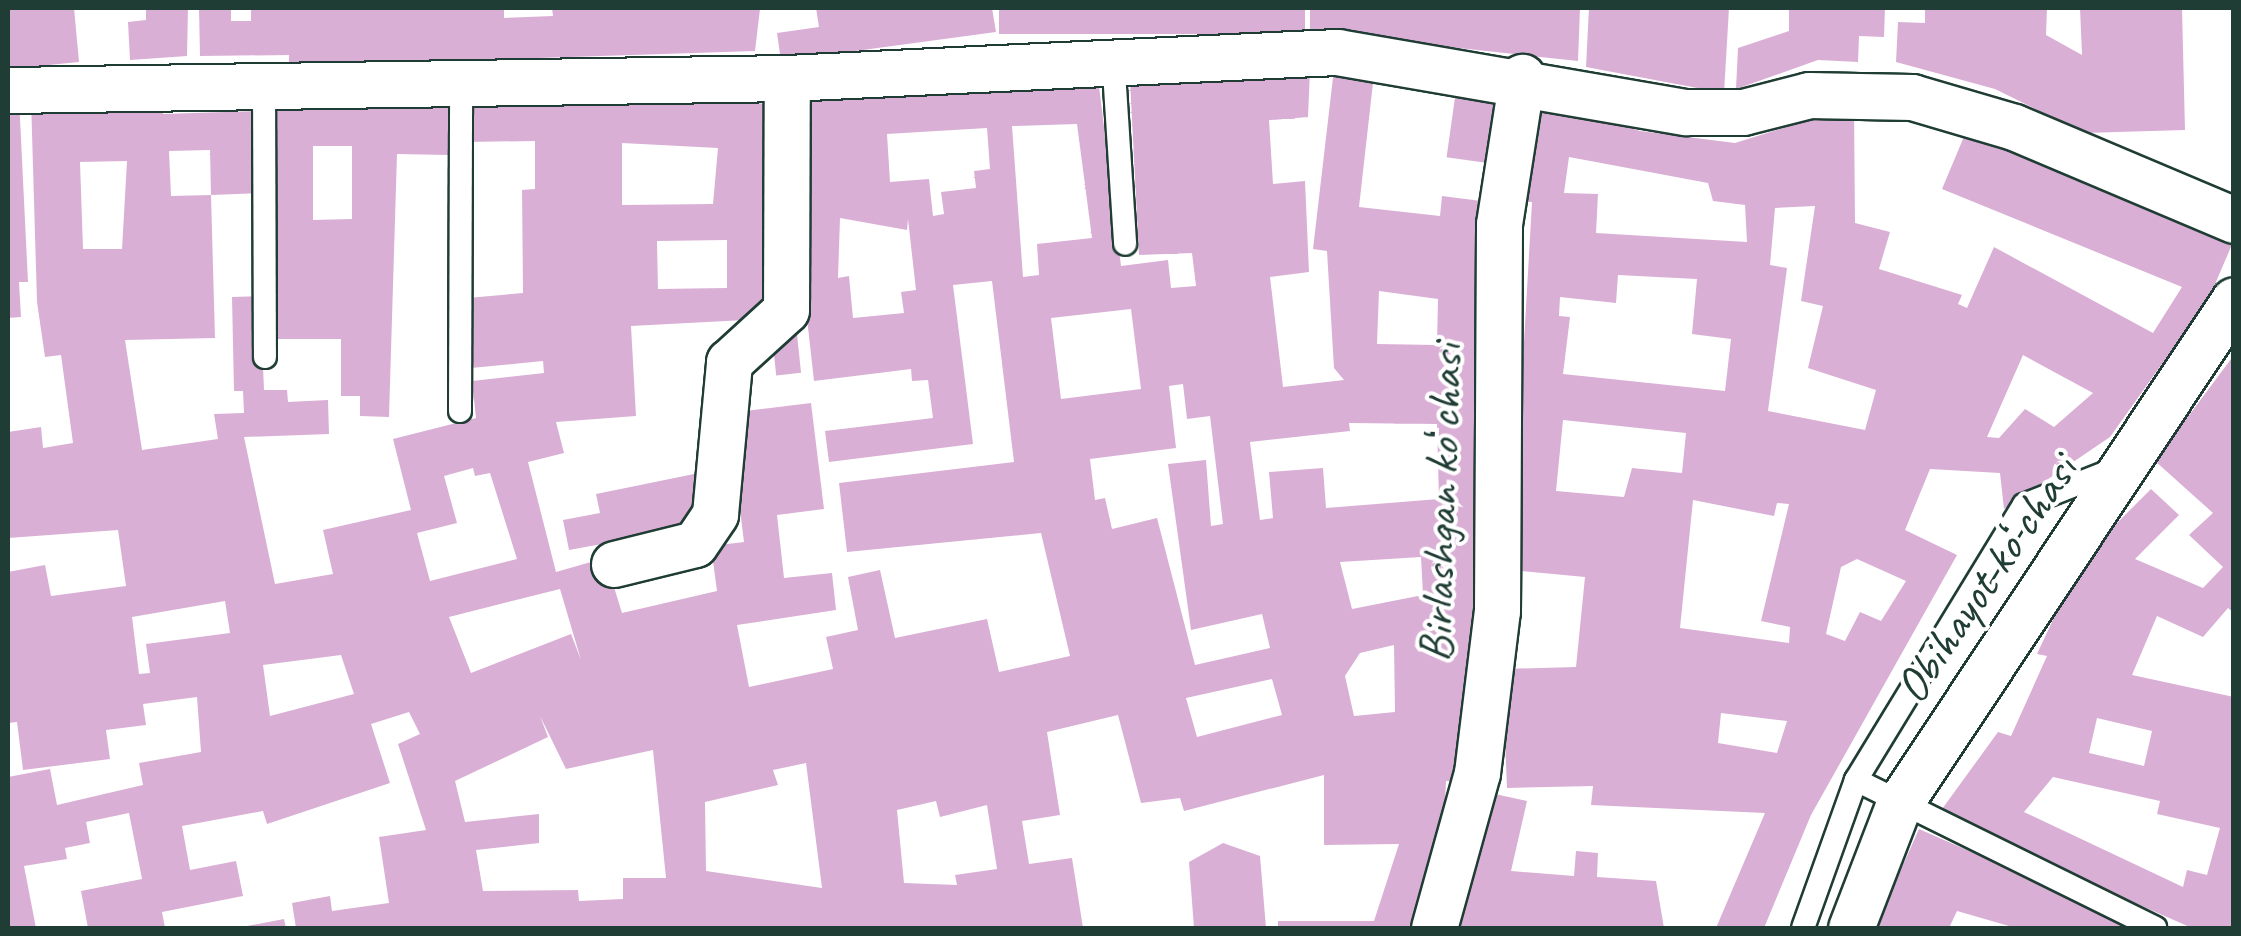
<!DOCTYPE html>
<html>
<head>
<meta charset="utf-8">
<style>
  body { margin:0 }
  #map { position:relative; width:2241px; height:936px; overflow:hidden; background:#fff; font-family:Caveat,sans-serif }
  div>[style] { position:absolute }
  [style*='--x'] { left:calc(var(--x)*1px); top:calc(var(--y)*1px); width:calc(var(--w)*1px); rotate:calc(var(--a)*1deg) }
  .building>* { inset:0; background:#daafd5; transform-origin:0 0 }
  .roads { filter:drop-shadow(2px 0 #1f3d34) drop-shadow(-2px 0 #1f3d34) drop-shadow(0 2px #1f3d34) drop-shadow(0 -2px #1f3d34) }
  .service>* { height:22px; margin:-11px; padding:0 11px; transform-origin:11px; border-radius:11px; background:#fff }
  .minor>* { height:45px; margin:-22.5px; padding:0 22.5px; transform-origin:22.5px; border-radius:22.5px; background:#fff }
  span { translate:-50% -50%; white-space:nowrap; text-align:center; line-height:1.15; -webkit-text-stroke:8px #fff; paint-order:stroke }
  .street-label { font-size:48px; color:#1f3d34 }
  .frame { position:absolute; inset:0; border:10px solid #1f3d34; pointer-events:none }
</style>
</head>
<body>
<div id="map">
  <div class="building">
    <div style="clip-path:polygon(8px 8px,74px 8px,79px 62px,8px 69px)"></div>
    <div style="clip-path:polygon(146px 8px,188px 8px,187px 56px,130px 60px,128px 22px,146px 20px)"></div>
    <div style="clip-path:polygon(199px 8px,231px 8px,231px 21px,251px 21px,251px 8px,504px 8px,504px 18px,553px 16px,552px 8px,760px 9px,755px 51px,289px 66px,289px 55px,200px 56px)"></div>
    <div style="clip-path:polygon(816px 8px,992px 8px,996px 32px,781px 61px,777px 33px,819px 27px)"></div>
    <div style="left:999px;top:8px;width:306px;height:26px"></div>
    <div style="clip-path:polygon(1310px 8px,1580px 8px,1578px 61px,1310px 32px)"></div>
    <div style="clip-path:polygon(1589px 8px,1729px 8px,1724px 93px,1586px 67px)"></div>
    <div style="clip-path:polygon(1789px 8px,1885px 8px,1884px 37px,1859px 36px,1858px 62px,1818px 60px,1736px 89px,1738px 48px,1789px 31px)"></div>
    <div style="clip-path:polygon(1925px 8px,2047px 8px,2046px 35px,2082px 55px,2080px 8px,2182px 8px,2185px 130px,2084px 133px,1995px 89px,1896px 62px,1898px 22px,1925px 23px)"></div>
    <div style="clip-path:polygon(evenodd,1334px 69px,1374px 74px,1359px 207px,1440px 216px,1442px 196px,1489px 202px,1478px 677px,1460px 781px,1446px 781px,1443px 842px,1416px 928px,1278px 928px,1278px 921px,1374px 921px,1399px 844px,1324px 845px,1324px 775px,1184px 811px,1180px 798px,1141px 803px,1118px 715px,1047px 732px,1060px 815px,1022px 821px,1029px 864px,1072px 858px,1083px 928px,296px 928px,292px 903px,330px 896px,332px 911px,389px 903px,379px 837px,426px 830px,398px 744px,420px 734px,409px 712px,371px 724px,390px 783px,267px 824px,263px 811px,182px 826px,190px 870px,236px 861px,243px 896px,162px 912px,165px 928px,88px 928px,81px 891px,142px 879px,129px 813px,86px 822px,90px 843px,65px 848px,67px 859px,24px 866px,36px 928px,8px 928px,8px 777px,50px 769px,57px 805px,143px 785px,139px 763px,201px 752px,197px 697px,143px 704px,146px 725px,106px 730px,110px 759px,23px 770px,17px 722px,8px 723px,8px 572px,45px 565px,51px 596px,126px 586px,118px 530px,8px 538px,8px 432px,41px 427px,43px 448px,73px 443px,61px 355px,45px 357px,37px 302px,31px 99px,163px 95px,163px 114px,257px 111px,260px 193px,211px 195px,215px 338px,125px 340px,142px 450px,218px 439px,214px 414px,244px 413px,243px 391px,234px 391px,232px 297px,260px 296px,264px 390px,287px 390px,288px 402px,328px 400px,329px 434px,244px 437px,275px 584px,333px 574px,323px 530px,411px 510px,393px 439px,476px 418px,472px 381px,544px 373px,543px 361px,471px 368px,468px 298px,523px 293px,522px 190px,535px 189px,535px 141px,467px 142px,466px 96px,664px 94px,777px 105px,764px 319px,631px 326px,636px 416px,556px 422px,564px 453px,528px 462px,556px 572px,605px 558px,622px 613px,717px 591px,711px 546px,744px 542px,728px 413px,811px 403px,824px 509px,777px 515px,784px 578px,832px 573px,836px 610px,737px 625px,749px 687px,833px 669px,826px 637px,858px 630px,848px 577px,880px 570px,895px 638px,987px 619px,999px 672px,1070px 656px,1041px 533px,847px 552px,839px 483px,1014px 462px,992px 281px,953px 285px,973px 444px,829px 462px,825px 431px,933px 418px,928px 380px,912px 381px,911px 369px,814px 381px,798px 238px,805px 91px,1098px 78px,1121px 266px,1168px 260px,1171px 288px,1196px 286px,1192px 253px,1139px 255px,1130px 80px,1310px 70px,1308px 117px,1269px 120px,1273px 184px,1305px 181px,1309px 272px,1270px 277px,1283px 387px,1344px 380px,1334px 368px,1327px 251px,1313px 249px,1334px 69px,1077px 124px,1092px 238px,1037px 244px,1039px 275px,1023px 277px,1012px 126px,1077px 124px,1334px 69px,987px 128px,990px 169px,974px 171px,976px 188px,941px 192px,944px 214px,933px 216px,929px 179px,890px 182px,887px 134px,987px 128px,1334px 69px,622px 143px,718px 148px,713px 204px,622px 205px,622px 143px,1334px 69px,210px 150px,211px 195px,171px 196px,169px 151px,210px 150px,1334px 69px,127px 161px,122px 249px,83px 249px,80px 162px,127px 161px,1334px 69px,840px 218px,907px 230px,908px 219px,916px 290px,901px 292px,904px 313px,853px 318px,849px 276px,838px 278px,840px 218px,1334px 69px,727px 240px,727px 288px,658px 289px,657px 241px,727px 240px,1334px 69px,1379px 291px,1438px 299px,1437px 345px,1377px 344px,1379px 291px,1334px 69px,1131px 309px,1141px 389px,1061px 399px,1051px 318px,1131px 309px,1334px 69px,1183px 384px,1187px 419px,1210px 416px,1223px 524px,1211px 526px,1206px 460px,1168px 464px,1191px 630px,1262px 614px,1270px 648px,1195px 665px,1157px 518px,1112px 529px,1105px 498px,1095px 500px,1090px 459px,1176px 448px,1169px 386px,1183px 384px,1334px 69px,1349px 423px,1437px 424px,1439px 499px,1326px 508px,1323px 468px,1269px 472px,1273px 518px,1260px 520px,1250px 442px,1350px 431px,1349px 423px,1334px 69px,473px 468px,475px 476px,490px 473px,517px 559px,430px 581px,417px 533px,457px 523px,444px 476px,473px 468px,1334px 69px,1421px 557px,1423px 595px,1352px 609px,1340px 562px,1421px 557px,1334px 69px,560px 589px,581px 660px,571px 634px,471px 673px,449px 617px,560px 589px,1334px 69px,225px 601px,230px 633px,146px 644px,150px 673px,139px 674px,132px 617px,225px 601px,1334px 69px,1394px 645px,1395px 712px,1354px 716px,1345px 676px,1360px 653px,1394px 645px,1334px 69px,341px 655px,354px 694px,270px 716px,263px 665px,341px 655px,1334px 69px,1272px 679px,1282px 715px,1197px 737px,1186px 698px,1272px 679px,1334px 69px,540px 716px,566px 769px,653px 750px,666px 878px,623px 878px,623px 899px,579px 901px,578px 890px,483px 891px,476px 850px,539px 843px,539px 814px,465px 822px,455px 781px,548px 737px,540px 716px,1334px 69px,806px 763px,822px 888px,706px 871px,705px 802px,778px 785px,773px 770px,806px 763px,1334px 69px,936px 801px,940px 817px,987px 805px,997px 869px,955px 875px,957px 885px,904px 883px,897px 810px,936px 801px)"></div>
    <div style="left:1458px;top:76px;width:52px;height:82px;rotate:8deg"></div>
    <div style="clip-path:polygon(19px 98px,28px 282px,19px 282px,21px 317px,8px 318px,8px 99px)"></div>
    <div style="clip-path:polygon(evenodd,269px 99px,451px 100px,450px 155px,397px 154px,389px 417px,360px 416px,360px 396px,341px 396px,341px 339px,268px 339px,269px 99px,313px 146px,352px 146px,352px 219px,313px 220px,313px 146px)"></div>
    <div style="clip-path:polygon(evenodd,1536px 99px,1640px 131px,1735px 143px,1854px 106px,1855px 223px,1890px 232px,1879px 269px,1962px 295px,1958px 304px,1967px 308px,1994px 247px,2153px 333px,2182px 287px,1942px 189px,1968px 127px,2234px 240px,2209px 298px,2110px 437px,2004px 509px,2000px 473px,1930px 469px,1905px 530px,1957px 555px,1811px 815px,1764px 928px,1716px 928px,1765px 813px,1591px 805px,1593px 786px,1507px 788px,1502px 669px,1576px 667px,1585px 577px,1511px 570px,1532px 202px,1518px 201px,1536px 99px,1569px 157px,1708px 183px,1713px 201px,1745px 205px,1747px 242px,1596px 233px,1598px 194px,1564px 193px,1569px 157px,1536px 99px,1815px 206px,1801px 301px,1823px 306px,1808px 368px,1876px 390px,1865px 430px,1768px 411px,1787px 268px,1770px 265px,1775px 208px,1815px 206px,1536px 99px,1618px 275px,1697px 279px,1692px 334px,1731px 339px,1725px 391px,1563px 374px,1570px 317px,1559px 316px,1560px 297px,1616px 303px,1618px 275px,1536px 99px,2023px 355px,2093px 393px,2054px 427px,2025px 409px,1999px 438px,1987px 437px,2023px 355px,1536px 99px,1563px 420px,1686px 433px,1682px 473px,1632px 468px,1624px 497px,1556px 491px,1563px 420px,1536px 99px,1693px 500px,1774px 516px,1777px 503px,1789px 504px,1761px 621px,1790px 627px,1789px 643px,1680px 628px,1693px 500px,1536px 99px,1857px 559px,1906px 581px,1881px 621px,1860px 612px,1845px 641px,1826px 634px,1841px 567px,1857px 559px,1536px 99px,1721px 713px,1787px 721px,1777px 753px,1718px 743px,1721px 713px)"></div>
    <div style="left:797px;top:334px;width:39px;height:25px;rotate:84deg"></div>
    <div style="clip-path:polygon(evenodd,2234px 355px,2234px 613px,2228px 608px,2203px 637px,2157px 616px,2132px 675px,2234px 697px,2234px 928px,2192px 928px,1937px 816px,1998px 732px,2011px 736px,2047px 656px,2037px 654px,2072px 579px,2064px 576px,2151px 489px,2179px 515px,2135px 559px,2203px 588px,2223px 567px,2189px 535px,2213px 513px,2155px 461px,2234px 355px,2097px 718px,2152px 731px,2144px 766px,2089px 753px,2097px 718px,2234px 355px,2053px 777px,2160px 801px,2157px 814px,2220px 828px,2207px 875px,2187px 870px,2183px 887px,2024px 812px,2053px 777px)"></div>
    <div style="clip-path:polygon(704px 472px,689px 528px,569px 550px,563px 520px,600px 513px,596px 494px)"></div>
    <div style="clip-path:polygon(1481px 791px,1527px 801px,1511px 871px,1574px 876px,1576px 851px,1598px 853px,1597px 877px,1656px 881px,1664px 928px,1453px 928px)"></div>
    <div style="clip-path:polygon(1919px 829px,2145px 928px,2016px 928px,1957px 911px,1949px 928px,1875px 928px)"></div>
    <div style="clip-path:polygon(1223px 843px,1260px 856px,1266px 928px,1194px 928px,1189px 862px)"></div>
    <div style="clip-path:polygon(284px 919px,286px 928px,242px 928px,242px 927px)"></div>
  </div>
  <div class="roads">
    <div class="service">
      <div style="--x:1113;--y:56;--w:188;--a:86.3"></div>
      <div style="--x:264;--y:84;--w:273;--a:89.8"></div>
      <div style="--x:460;--y:411;--w:329;--a:-89.8"></div>
      <div style="--x:1856;--y:780;--w:334;--a:26.3"></div>
      <div style="--x:1803;--y:928;--w:157;--a:-70.3"></div>
      <div style="--x:1856;--y:780;--w:322;--a:-58.6"></div>
      <div style="--x:2024;--y:505;--w:96;--a:-21.5"></div>
    </div>
    <div class="minor">
      <div style="--x:8;--y:90;--w:779;--a:-0.88"></div>
      <div style="--x:787;--y:78;--w:551;--a:-2.71"></div>
      <div style="--x:1337;--y:52;--w:354;--a:9.8"></div>
      <div style="--x:1686;--y:112;--w:57;--a:0"></div>
      <div style="--x:1743;--y:112;--w:68;--a:-14.4"></div>
      <div style="--x:1809;--y:95;--w:103;--a:1.1"></div>
      <div style="--x:1912;--y:97;--w:106;--a:16.4"></div>
      <div style="--x:2014;--y:127;--w:239;--a:22.9"></div>
      <div style="--x:614;--y:564;--w:83;--a:-13.9"></div>
      <div style="--x:695;--y:544;--w:36;--a:-56"></div>
      <div style="--x:715;--y:514;--w:153;--a:-84.7"></div>
      <div style="--x:729;--y:362;--w:77;--a:-42.4"></div>
      <div style="--x:786;--y:310;--w:232;--a:-89.8"></div>
      <div style="--x:1434;--y:928;--w:161;--a:-74.5"></div>
      <div style="--x:1477;--y:773;--w:163;--a:-83"></div>
      <div style="--x:1497;--y:611;--w:387;--a:-89.7"></div>
      <div style="--x:1499;--y:224;--w:149;--a:-81.1"></div>
      <div style="--x:1851;--y:928;--w:131;--a:-68.9"></div>
      <div style="--x:1898;--y:806;--w:607;--a:-56.41"></div>
    </div>
  </div>
  <div class="street-label">
    <span style="left:1441px;top:503px;rotate:-88deg">Birlashgan koʻchasi</span>
    <span style="left:1986px;top:579px;rotate:-56deg">Obihayot koʻchasi</span>
  </div>
  <div class="frame"></div>
</div>
</body>
</html>
